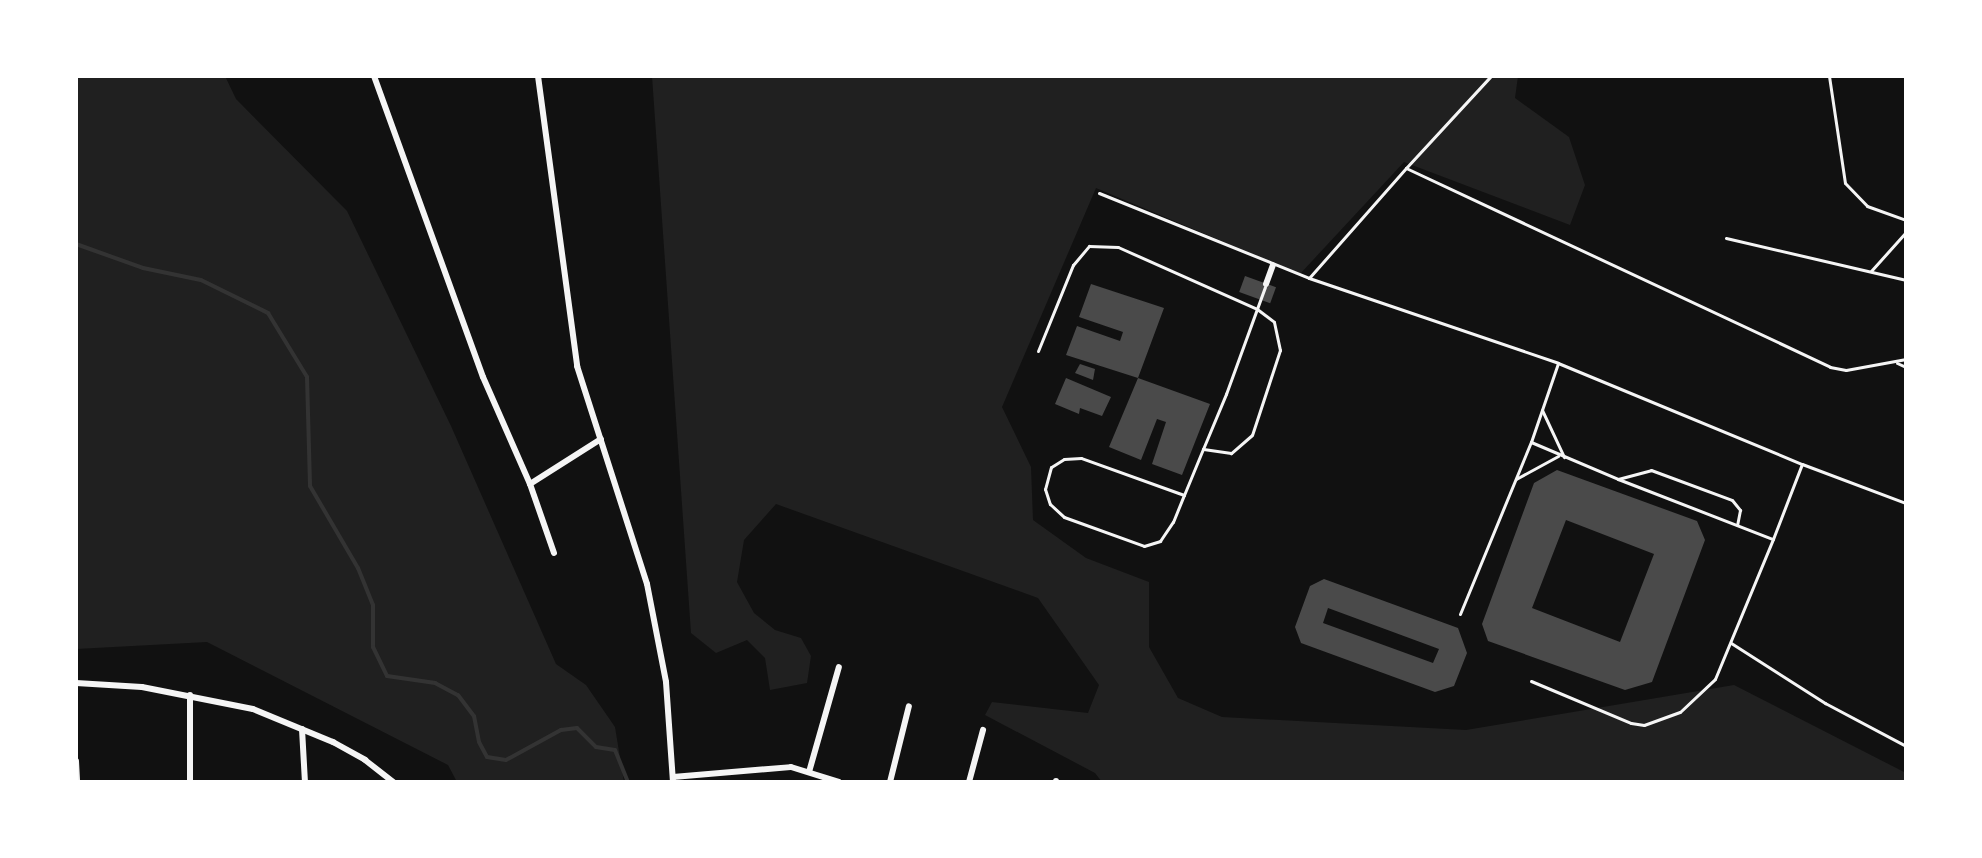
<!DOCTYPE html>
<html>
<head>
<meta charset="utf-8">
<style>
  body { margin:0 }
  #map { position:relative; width:1982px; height:858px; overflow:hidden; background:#111; font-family:Overpass,sans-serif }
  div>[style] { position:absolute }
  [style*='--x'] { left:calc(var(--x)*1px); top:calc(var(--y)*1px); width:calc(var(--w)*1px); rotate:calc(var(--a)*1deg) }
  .green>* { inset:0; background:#202020 }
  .stream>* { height:4px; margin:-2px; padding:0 2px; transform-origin:2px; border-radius:2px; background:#333 }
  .building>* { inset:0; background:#4a4a4a; transform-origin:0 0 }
  .service>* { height:3px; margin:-1.5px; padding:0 1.5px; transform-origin:1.5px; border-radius:1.5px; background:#f5f5f5 }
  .minor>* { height:6px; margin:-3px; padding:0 3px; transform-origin:3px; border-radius:3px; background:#f5f5f5 }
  span { translate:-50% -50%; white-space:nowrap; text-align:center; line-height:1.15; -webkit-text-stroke:8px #fff; paint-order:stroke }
  .frame { position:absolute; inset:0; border:78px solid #fff; pointer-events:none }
</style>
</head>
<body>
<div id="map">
  <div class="green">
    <div style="clip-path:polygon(76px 76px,225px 76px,236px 99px,347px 211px,451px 426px,556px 664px,586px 685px,615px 727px,624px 782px,457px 782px,448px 765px,207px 642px,76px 649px)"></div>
    <div style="clip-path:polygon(652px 76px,1518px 76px,1515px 98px,1569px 137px,1585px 185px,1570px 225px,1404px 162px,1300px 274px,1096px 188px,1002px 407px,1031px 467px,1033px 520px,1086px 558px,1149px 582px,1149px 647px,1178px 698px,1222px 717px,1466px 730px,1734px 685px,1906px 773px,1906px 782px,1102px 782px,1095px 773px,985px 715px,992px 702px,1088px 713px,1099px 685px,1038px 598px,776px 504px,744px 540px,737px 582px,754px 613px,775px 630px,801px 638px,811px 656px,807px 683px,770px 690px,765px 658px,747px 640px,716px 653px,691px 633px)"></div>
  </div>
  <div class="stream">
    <div style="--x:76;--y:244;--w:71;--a:19.7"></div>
    <div style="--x:143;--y:268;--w:59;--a:11.7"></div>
    <div style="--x:201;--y:280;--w:75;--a:26.2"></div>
    <div style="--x:268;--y:313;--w:75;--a:58.6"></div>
    <div style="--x:307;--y:377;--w:109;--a:88.4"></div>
    <div style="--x:310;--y:486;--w:95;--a:59.7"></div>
    <div style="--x:358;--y:568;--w:40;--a:68"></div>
    <div style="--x:373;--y:605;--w:42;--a:90"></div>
    <div style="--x:373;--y:647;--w:32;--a:64"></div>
    <div style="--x:387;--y:676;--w:49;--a:8.3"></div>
    <div style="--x:435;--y:683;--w:26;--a:28"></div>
    <div style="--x:458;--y:695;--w:26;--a:53"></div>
    <div style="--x:474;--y:716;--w:26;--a:79"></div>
    <div style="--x:479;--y:742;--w:17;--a:62"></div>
    <div style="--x:487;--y:757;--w:19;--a:9"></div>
    <div style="--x:506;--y:760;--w:63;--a:-28.6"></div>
    <div style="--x:561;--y:730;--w:16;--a:-7"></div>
    <div style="--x:577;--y:728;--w:27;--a:45"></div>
    <div style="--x:596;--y:747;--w:19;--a:9"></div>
    <div style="--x:615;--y:750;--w:35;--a:68"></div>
  </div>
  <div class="building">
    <div style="left:1245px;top:276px;width:33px;height:17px;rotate:20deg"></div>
    <div style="clip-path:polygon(1091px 284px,1164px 308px,1138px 378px,1066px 355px,1077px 326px,1120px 341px,1123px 332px,1079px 317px)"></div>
    <div style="clip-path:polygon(1080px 364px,1095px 369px,1093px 380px,1075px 373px)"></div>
    <div style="clip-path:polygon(1066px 378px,1111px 397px,1102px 416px,1080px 408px,1079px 414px,1055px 404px)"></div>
    <div style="clip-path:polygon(1138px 378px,1210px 404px,1182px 475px,1152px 464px,1166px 422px,1157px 419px,1141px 460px,1109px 447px)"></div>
    <div style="clip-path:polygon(evenodd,1557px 470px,1697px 521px,1705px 540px,1652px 682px,1625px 690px,1488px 641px,1482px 624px,1534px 483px,1557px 470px,1566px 520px,1654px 554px,1620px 642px,1532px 608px,1566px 520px)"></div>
    <div style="clip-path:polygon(evenodd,1324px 579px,1458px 628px,1467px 653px,1454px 686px,1435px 692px,1301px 643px,1295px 627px,1310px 586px,1324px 579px,1328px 608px,1439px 649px,1433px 663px,1323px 623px,1328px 608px)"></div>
  </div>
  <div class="service">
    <div style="--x:1829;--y:76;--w:108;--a:81.5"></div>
    <div style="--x:1845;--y:183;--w:32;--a:46"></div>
    <div style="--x:1867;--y:206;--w:41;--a:19.7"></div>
    <div style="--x:1406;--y:168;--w:125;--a:-47.3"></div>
    <div style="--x:1099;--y:193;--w:227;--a:22"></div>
    <div style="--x:1309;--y:278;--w:147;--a:-48.6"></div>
    <div style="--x:1406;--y:168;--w:468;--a:25.1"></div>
    <div style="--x:1830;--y:367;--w:16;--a:11"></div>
    <div style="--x:1846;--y:370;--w:61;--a:-10.4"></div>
    <div style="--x:1726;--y:238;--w:185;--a:13.1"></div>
    <div style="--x:1871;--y:271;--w:52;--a:-48.1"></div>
    <div style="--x:1309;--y:278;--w:263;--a:18.8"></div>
    <div style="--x:1558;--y:363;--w:264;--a:22.5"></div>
    <div style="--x:1802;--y:464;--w:111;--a:20.6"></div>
    <div style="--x:1038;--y:351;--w:93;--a:-67.9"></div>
    <div style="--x:1073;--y:265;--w:25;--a:-50"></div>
    <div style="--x:1089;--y:246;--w:29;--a:2"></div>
    <div style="--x:1118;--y:247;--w:152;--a:24"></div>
    <div style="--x:1257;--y:309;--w:21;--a:37"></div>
    <div style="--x:1274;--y:322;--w:29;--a:78"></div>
    <div style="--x:1280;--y:350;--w:89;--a:108.2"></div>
    <div style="--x:1252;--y:435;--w:28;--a:139"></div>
    <div style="--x:1231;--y:453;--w:28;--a:-172"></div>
    <div style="--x:1897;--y:363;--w:10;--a:24"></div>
    <div style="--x:1542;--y:410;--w:52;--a:64.9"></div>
    <div style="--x:1531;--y:442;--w:95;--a:23"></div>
    <div style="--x:1618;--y:479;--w:34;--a:-15"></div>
    <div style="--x:1651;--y:470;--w:86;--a:20.3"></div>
    <div style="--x:1732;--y:500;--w:13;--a:51"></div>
    <div style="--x:1740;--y:510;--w:15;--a:101"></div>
    <div style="--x:1516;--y:479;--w:48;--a:-28.7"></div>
    <div style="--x:1618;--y:479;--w:166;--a:21.2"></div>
    <div style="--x:1773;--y:539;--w:80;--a:-68.9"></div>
    <div style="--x:1184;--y:495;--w:109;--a:-160.2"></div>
    <div style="--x:1081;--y:458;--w:17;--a:177"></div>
    <div style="--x:1064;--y:459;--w:15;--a:148"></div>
    <div style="--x:1051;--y:467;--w:23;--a:105"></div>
    <div style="--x:1045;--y:489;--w:16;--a:72"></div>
    <div style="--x:1050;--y:504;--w:19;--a:43"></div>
    <div style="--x:1064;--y:517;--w:85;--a:19.9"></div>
    <div style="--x:1144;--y:546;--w:17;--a:-17"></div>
    <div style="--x:1160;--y:541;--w:23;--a:-56"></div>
    <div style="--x:1173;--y:522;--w:29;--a:-68"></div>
    <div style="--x:1184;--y:495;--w:50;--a:-67.6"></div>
    <div style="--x:1203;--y:449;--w:60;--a:-67.3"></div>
    <div style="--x:1226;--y:394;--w:114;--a:-70"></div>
    <div style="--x:1460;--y:614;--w:186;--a:-67.6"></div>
    <div style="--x:1531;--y:442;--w:83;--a:-71.1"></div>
    <div style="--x:1731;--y:643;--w:112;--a:32.6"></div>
    <div style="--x:1825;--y:703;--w:92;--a:28"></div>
    <div style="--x:1531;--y:681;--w:108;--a:22.8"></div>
    <div style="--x:1631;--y:723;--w:13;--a:9"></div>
    <div style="--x:1644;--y:725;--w:38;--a:-20"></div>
    <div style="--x:1680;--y:712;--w:48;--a:-43.3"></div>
    <div style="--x:1715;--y:679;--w:152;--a:-67.5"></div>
  </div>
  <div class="minor">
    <div style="--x:374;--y:76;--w:320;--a:70.1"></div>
    <div style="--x:483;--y:377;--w:117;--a:66.3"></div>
    <div style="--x:530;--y:484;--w:73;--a:70.8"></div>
    <div style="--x:538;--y:76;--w:293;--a:82.3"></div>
    <div style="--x:577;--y:366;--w:229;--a:72.2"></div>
    <div style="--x:647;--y:584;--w:100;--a:79"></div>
    <div style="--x:666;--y:682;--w:100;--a:86"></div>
    <div style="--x:1266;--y:284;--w:20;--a:-70"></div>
    <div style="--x:530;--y:484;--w:84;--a:-32.4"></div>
    <div style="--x:76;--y:683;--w:66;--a:3.5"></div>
    <div style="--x:142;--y:687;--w:113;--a:11.2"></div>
    <div style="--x:253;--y:709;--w:87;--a:22.4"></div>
    <div style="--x:333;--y:742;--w:37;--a:29"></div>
    <div style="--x:365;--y:760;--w:36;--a:38"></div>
    <div style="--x:302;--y:729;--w:53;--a:86.8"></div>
    <div style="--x:76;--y:761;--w:21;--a:87"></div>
    <div style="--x:809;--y:772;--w:109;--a:-74.1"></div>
    <div style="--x:673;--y:777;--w:118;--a:-4.8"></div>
    <div style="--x:791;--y:767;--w:50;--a:17.4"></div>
    <div style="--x:190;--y:782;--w:87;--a:-90"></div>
    <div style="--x:890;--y:782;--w:78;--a:-76"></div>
    <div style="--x:969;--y:782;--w:54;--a:-74.9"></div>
    <div style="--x:1056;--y:782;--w:1;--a:-90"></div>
  </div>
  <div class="frame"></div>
</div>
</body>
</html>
